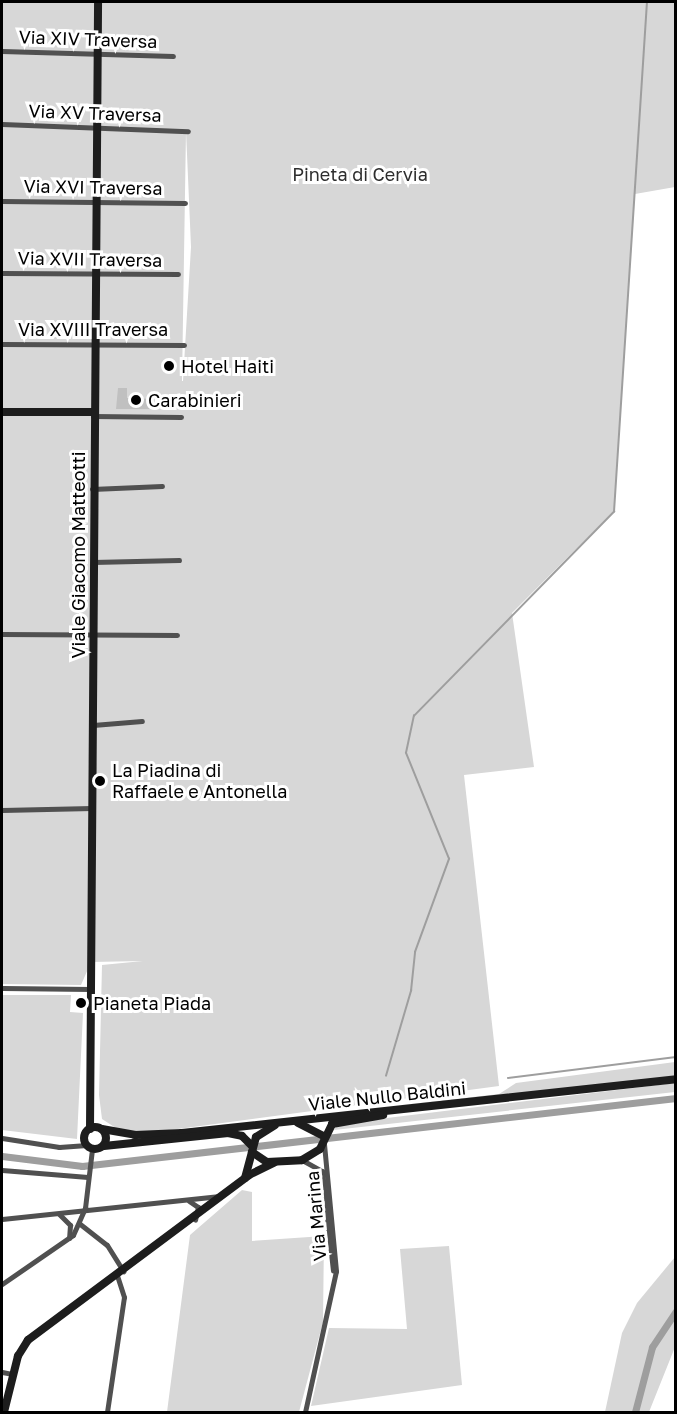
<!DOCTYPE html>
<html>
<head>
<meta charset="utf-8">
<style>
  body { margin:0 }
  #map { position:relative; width:677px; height:1414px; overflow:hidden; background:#fff; font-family:"Golos Text",sans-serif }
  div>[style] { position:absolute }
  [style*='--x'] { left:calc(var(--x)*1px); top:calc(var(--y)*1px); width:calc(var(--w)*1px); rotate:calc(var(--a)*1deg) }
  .green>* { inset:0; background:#d7d7d7 }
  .stream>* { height:1.5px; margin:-0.75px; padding:0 0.75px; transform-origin:0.75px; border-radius:0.75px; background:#9e9e9e }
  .canal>* { height:7px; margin:-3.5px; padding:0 3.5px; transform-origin:3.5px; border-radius:3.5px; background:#9e9e9e }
  .building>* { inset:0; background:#c0c0c0 }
  .street>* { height:5px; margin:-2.5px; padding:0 2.5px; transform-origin:2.5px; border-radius:2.5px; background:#505050 }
  .secondary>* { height:8px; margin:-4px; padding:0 4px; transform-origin:4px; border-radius:4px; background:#1d1d1d }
  .secondary>.ring { margin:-4px; padding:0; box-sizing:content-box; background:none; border:8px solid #1d1d1d; border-radius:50% }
  .dots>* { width:16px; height:16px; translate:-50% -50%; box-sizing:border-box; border:3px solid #fff; border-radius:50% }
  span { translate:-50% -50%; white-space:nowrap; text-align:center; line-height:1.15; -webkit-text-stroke:6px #fff; paint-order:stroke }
  .street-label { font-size:18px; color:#000 }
  .park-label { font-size:18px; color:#2e2e2e }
  .poi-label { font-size:18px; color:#000 }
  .left { translate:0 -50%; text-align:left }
  .frame { position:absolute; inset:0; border:3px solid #000; pointer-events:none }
</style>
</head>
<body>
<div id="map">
  <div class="green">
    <div style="clip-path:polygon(evenodd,2px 2px,675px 2px,675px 187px,635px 194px,614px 511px,512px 613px,534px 767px,464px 775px,499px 1086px,148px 1133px,119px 1130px,102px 1119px,99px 1095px,102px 965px,143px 961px,91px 962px,81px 985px,2px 984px,2px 2px,186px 131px,191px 247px,183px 381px,182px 381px,186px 131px)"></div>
    <div style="clip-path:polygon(2px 995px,71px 995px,70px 1012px,83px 1013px,77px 1139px,2px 1130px)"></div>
    <div style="clip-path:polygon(675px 1062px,675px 1077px,393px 1106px,499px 1094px,516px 1083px)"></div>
    <div style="clip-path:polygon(675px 1083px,675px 1092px,334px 1130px,338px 1124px)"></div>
    <div style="clip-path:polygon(242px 1190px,252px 1192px,252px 1241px,324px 1236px,323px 1322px,299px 1412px,167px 1412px,190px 1235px)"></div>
    <div style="clip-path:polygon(449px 1246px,462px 1385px,311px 1406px,329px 1328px,407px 1329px,400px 1249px)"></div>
    <div style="clip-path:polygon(675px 1257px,675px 1347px,649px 1412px,605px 1412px,622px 1333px,637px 1303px)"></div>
  </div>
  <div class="stream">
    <div style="--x:386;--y:1076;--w:89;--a:-73.6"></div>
    <div style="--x:411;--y:991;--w:39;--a:-84"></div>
    <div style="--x:415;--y:952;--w:99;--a:-69.9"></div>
    <div style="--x:449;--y:859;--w:114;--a:-112.1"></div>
    <div style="--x:406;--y:753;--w:38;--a:-78"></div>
    <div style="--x:414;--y:716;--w:286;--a:-45.6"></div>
    <div style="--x:614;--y:512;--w:511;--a:-86.3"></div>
    <div style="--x:508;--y:1078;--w:169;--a:-7.1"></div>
  </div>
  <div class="canal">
    <div style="--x:2;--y:1156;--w:81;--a:7.1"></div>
    <div style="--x:82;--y:1166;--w:598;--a:-6.53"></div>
    <div style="--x:635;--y:1412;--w:67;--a:-75.3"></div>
    <div style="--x:652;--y:1347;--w:43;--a:-56.3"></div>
  </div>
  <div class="building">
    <div style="clip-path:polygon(118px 388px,127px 388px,127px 398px,154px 399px,154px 409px,116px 409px)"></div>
  </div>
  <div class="street">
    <div style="--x:2;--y:51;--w:171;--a:1.7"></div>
    <div style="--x:2;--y:124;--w:186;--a:2.2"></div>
    <div style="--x:2;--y:201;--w:183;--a:0.6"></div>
    <div style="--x:2;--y:273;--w:176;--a:0.3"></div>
    <div style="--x:2;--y:344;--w:182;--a:0.3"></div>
    <div style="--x:93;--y:416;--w:88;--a:0.7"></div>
    <div style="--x:92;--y:489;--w:70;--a:-2.5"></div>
    <div style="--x:93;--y:562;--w:86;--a:-1.3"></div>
    <div style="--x:2;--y:634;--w:175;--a:0.3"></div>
    <div style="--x:93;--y:725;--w:49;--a:-4.7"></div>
    <div style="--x:2;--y:810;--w:90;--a:-1.3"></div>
    <div style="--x:2;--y:988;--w:89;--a:0.6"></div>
    <div style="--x:2;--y:1138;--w:58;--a:9"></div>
    <div style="--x:59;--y:1147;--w:28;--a:-4"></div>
    <div style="--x:302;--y:1160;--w:23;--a:29"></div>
    <div style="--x:322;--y:1171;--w:100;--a:83.7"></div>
    <div style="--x:2;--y:1170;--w:86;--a:4.7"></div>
    <div style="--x:189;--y:1201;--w:11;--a:34"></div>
    <div style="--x:198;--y:1207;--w:13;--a:103"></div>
    <div style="--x:59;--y:1214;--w:16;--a:45"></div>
    <div style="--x:70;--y:1225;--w:13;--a:94"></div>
    <div style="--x:2;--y:1219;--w:219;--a:-6"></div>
    <div style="--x:80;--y:1224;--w:34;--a:38"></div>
    <div style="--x:107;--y:1245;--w:31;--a:58"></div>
    <div style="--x:2;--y:1284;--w:86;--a:-34.6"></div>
    <div style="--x:73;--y:1235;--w:30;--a:-66"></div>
    <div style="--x:85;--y:1208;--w:59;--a:-83.2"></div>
    <div style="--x:2;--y:1372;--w:10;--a:11"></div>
    <div style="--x:107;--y:1412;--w:116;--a:-81.6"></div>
    <div style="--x:124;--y:1297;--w:22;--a:-108"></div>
    <div style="--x:305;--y:1412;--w:144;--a:-77.6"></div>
    <div style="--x:336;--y:1271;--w:128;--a:-95.4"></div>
  </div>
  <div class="secondary">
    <div style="--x:2;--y:412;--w:91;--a:0"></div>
    <div style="--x:298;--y:1123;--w:28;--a:27"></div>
    <div class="ring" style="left:84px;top:1127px;width:14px;height:14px"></div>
    <div style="--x:90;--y:1129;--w:1127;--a:-89.59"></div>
    <div style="--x:102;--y:1129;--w:34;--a:10"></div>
    <div style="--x:135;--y:1135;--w:47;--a:-2.4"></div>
    <div style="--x:182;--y:1133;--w:497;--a:-6.2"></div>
    <div style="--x:104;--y:1146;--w:125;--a:-6"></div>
    <div style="--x:228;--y:1133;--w:14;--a:12"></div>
    <div style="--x:242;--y:1136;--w:13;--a:45"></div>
    <div style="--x:252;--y:1152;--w:18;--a:34"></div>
    <div style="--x:267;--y:1162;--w:35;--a:-3"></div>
    <div style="--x:302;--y:1160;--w:21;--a:-31"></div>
    <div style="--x:320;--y:1149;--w:28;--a:-64"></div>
    <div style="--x:332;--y:1124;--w:52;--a:-10"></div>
    <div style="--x:245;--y:1178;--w:42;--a:-75"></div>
    <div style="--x:256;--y:1137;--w:22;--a:-32"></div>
    <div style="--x:4;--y:1412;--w:58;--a:-76"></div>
    <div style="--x:18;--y:1356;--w:19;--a:-58"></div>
    <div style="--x:28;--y:1340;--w:276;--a:-36.7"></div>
    <div style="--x:249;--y:1175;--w:28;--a:-26"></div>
  </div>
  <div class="dots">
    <div style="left:169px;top:366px;background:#000"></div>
    <div style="left:136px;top:400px;background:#000"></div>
    <div style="left:100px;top:781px;background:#000"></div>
    <div style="left:81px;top:1003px;background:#000"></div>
  </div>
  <div class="street-label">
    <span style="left:88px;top:39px;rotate:2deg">Via XIV Traversa</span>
    <span style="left:95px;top:113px;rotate:2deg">Via XV Traversa</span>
    <span style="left:93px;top:187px;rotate:1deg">Via XVI Traversa</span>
    <span style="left:90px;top:259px;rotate:1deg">Via XVII Traversa</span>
    <span style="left:93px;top:329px">Via XVIII Traversa</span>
    <span style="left:78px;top:555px;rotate:-90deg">Viale Giacomo Matteotti</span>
    <span style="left:387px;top:1096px;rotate:-6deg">Viale Nullo Baldini</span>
    <span style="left:316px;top:1216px;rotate:-95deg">Via Marina</span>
  </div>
  <div class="park-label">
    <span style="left:360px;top:174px">Pineta di Cervia</span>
  </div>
  <div class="poi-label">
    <span class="left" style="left:181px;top:366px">Hotel Haiti</span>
    <span class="left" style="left:148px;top:400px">Carabinieri</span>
    <span class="left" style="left:112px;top:781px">La Piadina di<br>Raffaele e Antonella</span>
    <span class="left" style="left:93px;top:1003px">Pianeta Piada</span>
  </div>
  <div class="frame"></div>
</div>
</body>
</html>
